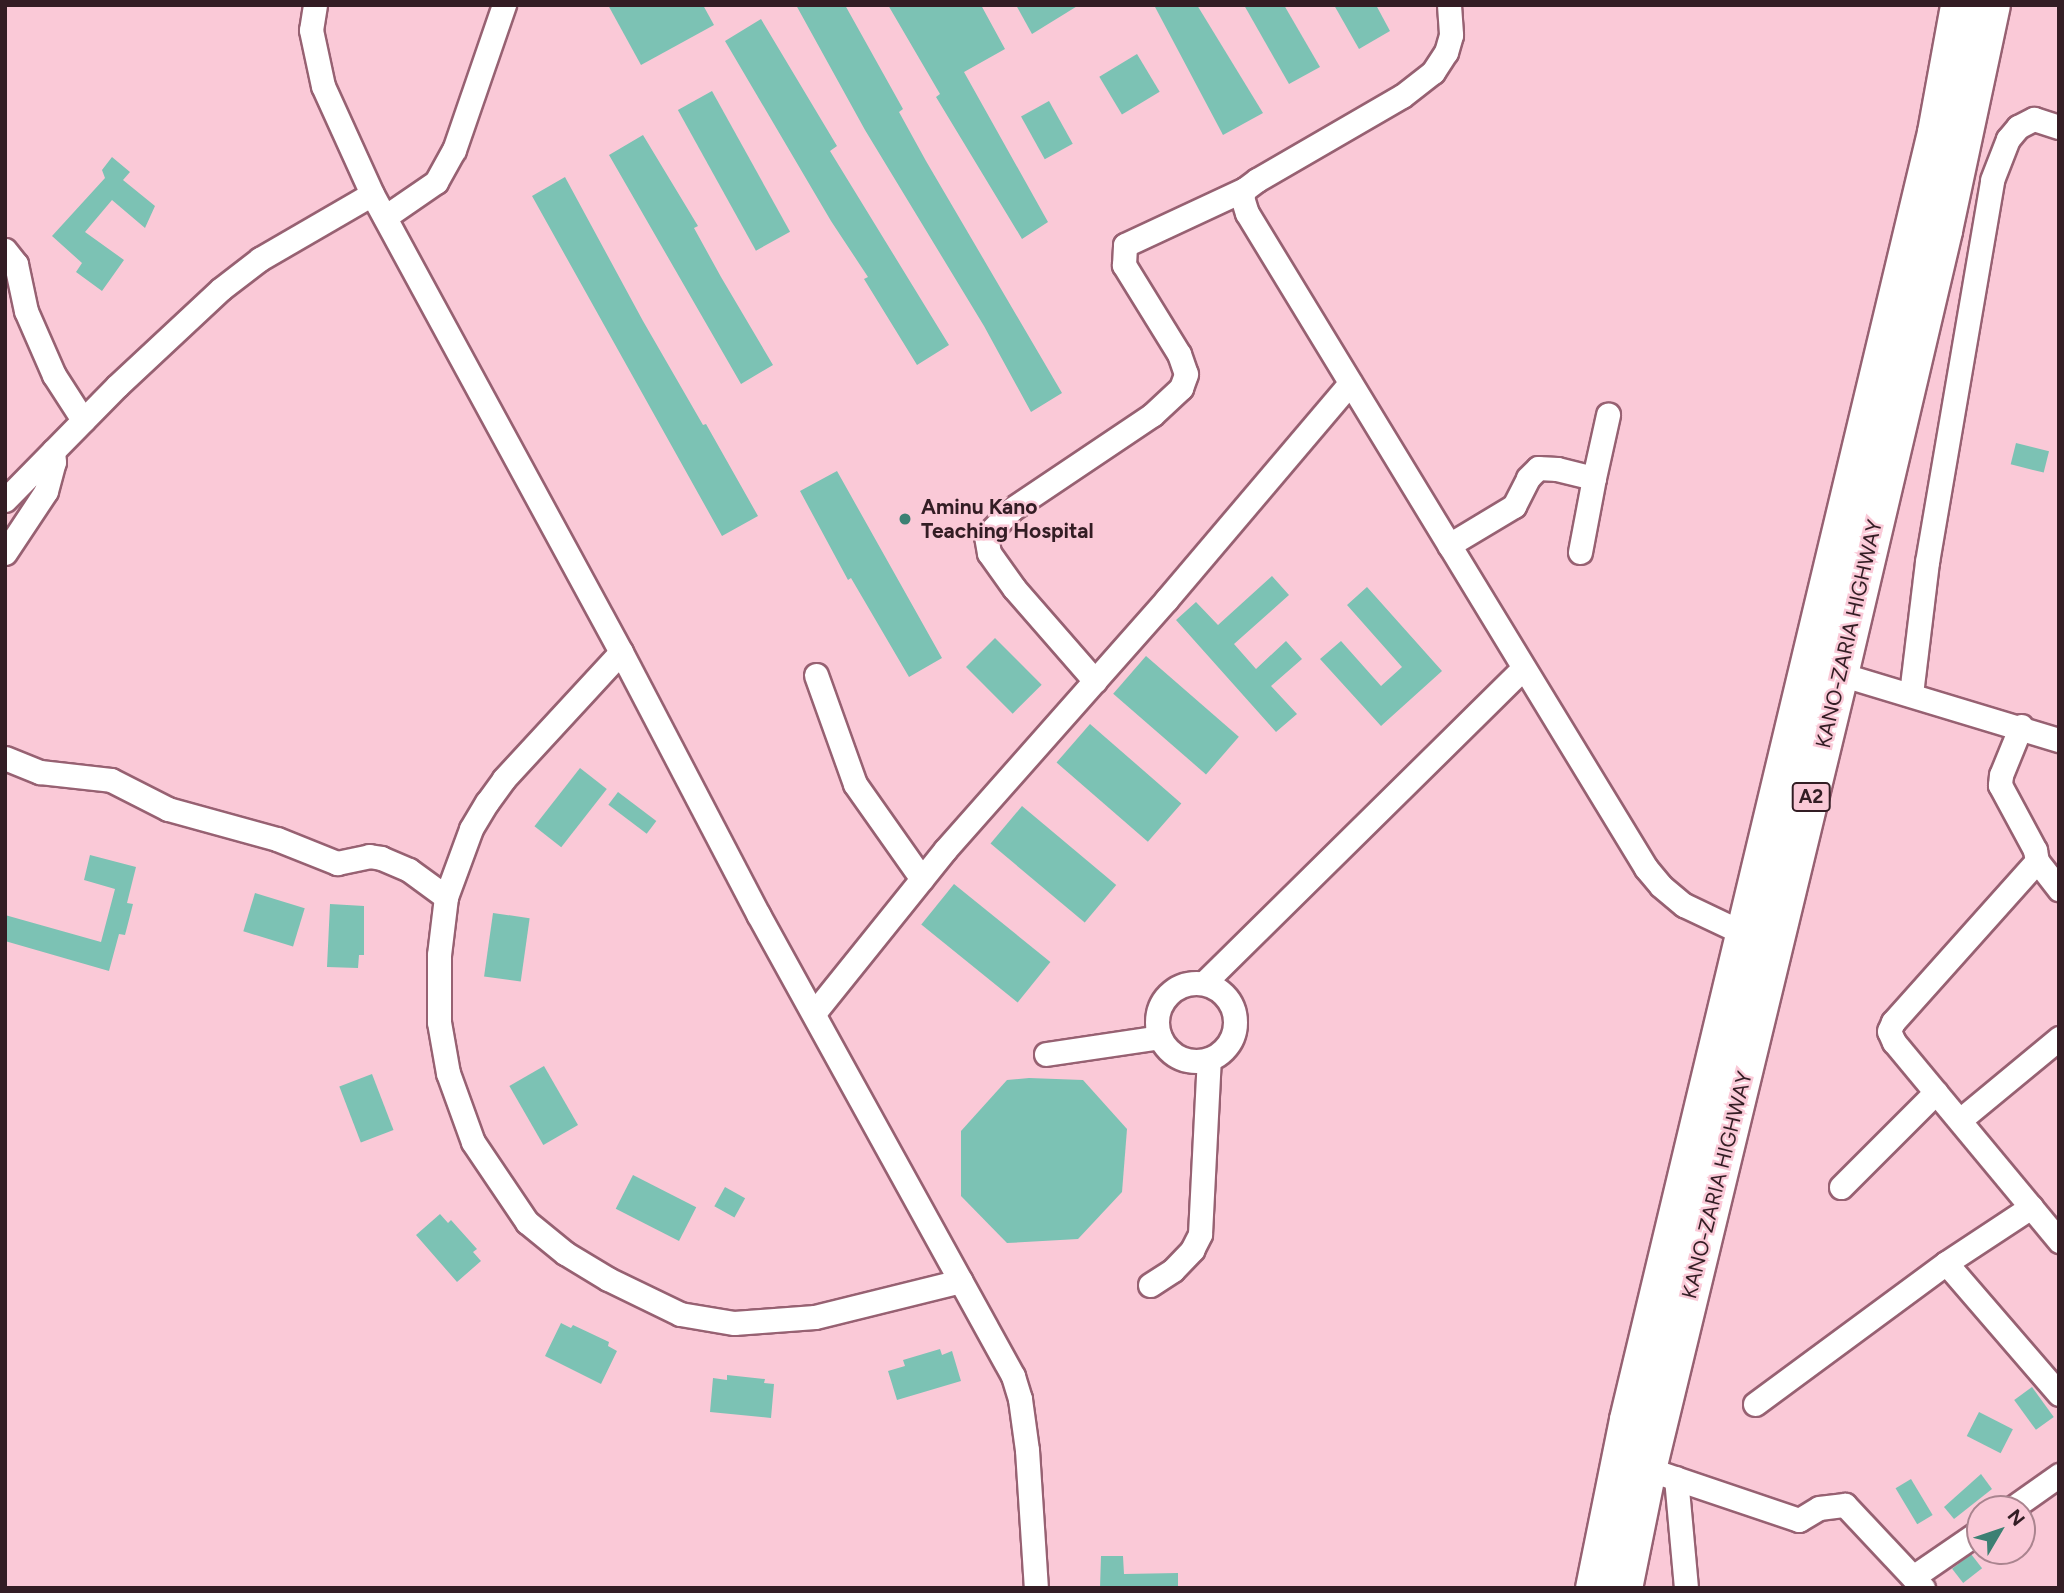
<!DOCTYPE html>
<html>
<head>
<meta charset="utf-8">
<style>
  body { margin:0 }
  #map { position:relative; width:2064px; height:1593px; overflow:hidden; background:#fac9d7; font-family:Figtree,sans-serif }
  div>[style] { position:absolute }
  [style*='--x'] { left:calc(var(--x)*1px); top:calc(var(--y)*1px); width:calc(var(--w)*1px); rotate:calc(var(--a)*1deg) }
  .building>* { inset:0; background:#7cc2b4; transform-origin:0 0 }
  .roads { filter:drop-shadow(2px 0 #976172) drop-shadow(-2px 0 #976172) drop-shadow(0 2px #976172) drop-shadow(0 -2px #976172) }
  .minor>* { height:23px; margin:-11.5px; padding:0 11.5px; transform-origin:11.5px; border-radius:11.5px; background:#fff }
  .minor>.ring { margin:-11.5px; padding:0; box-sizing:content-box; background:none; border:23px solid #fff; border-radius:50% }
  .highway>* { height:35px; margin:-17.5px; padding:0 17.5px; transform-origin:17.5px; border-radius:17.5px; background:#fff }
  .dots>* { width:19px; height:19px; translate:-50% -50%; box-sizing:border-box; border:4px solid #fac9d7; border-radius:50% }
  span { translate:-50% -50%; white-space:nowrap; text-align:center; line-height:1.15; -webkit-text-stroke:5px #fac9d7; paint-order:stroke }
  .shield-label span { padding:2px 5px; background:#fac9d7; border:2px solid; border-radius:5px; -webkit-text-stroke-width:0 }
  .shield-label { font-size:19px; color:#331d24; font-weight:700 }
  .poi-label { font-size:21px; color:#331d24; font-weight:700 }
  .left { translate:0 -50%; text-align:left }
  .street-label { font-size:21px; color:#331d24 }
  .frame { position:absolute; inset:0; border:7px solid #331d24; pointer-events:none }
  .north { position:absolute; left:1966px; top:1495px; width:70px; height:70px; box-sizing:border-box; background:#fac9d7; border:2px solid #aa848f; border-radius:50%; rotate:51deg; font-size:19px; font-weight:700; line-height:28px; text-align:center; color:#331d24 }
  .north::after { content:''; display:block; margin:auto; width:24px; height:32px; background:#3c8073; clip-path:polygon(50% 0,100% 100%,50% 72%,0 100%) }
</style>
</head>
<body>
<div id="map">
  <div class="building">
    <div style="clip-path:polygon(608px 5px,703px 5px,714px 25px,641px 65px)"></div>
    <div style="clip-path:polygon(796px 5px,845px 5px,903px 109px,899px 112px,926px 161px,1062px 393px,1031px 412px,984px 326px,865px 130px)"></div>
    <div style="clip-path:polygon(888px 5px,981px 5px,1005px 49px,964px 72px,1048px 222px,1022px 239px,936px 97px,940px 94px)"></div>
    <div style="clip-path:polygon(1016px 5px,1079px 5px,1032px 34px)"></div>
    <div style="clip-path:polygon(1154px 5px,1197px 5px,1263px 113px,1223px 135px)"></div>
    <div style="clip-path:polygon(1244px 5px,1284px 5px,1320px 67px,1289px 84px)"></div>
    <div style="clip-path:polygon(1334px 5px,1376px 5px,1390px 31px,1359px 49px)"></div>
    <div style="clip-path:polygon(761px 19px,837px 146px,830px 151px,949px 345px,917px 365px,864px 279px,868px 277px,831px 221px,725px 41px)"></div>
    <div style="left:1137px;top:54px;width:44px;height:44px;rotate:59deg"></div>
    <div style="left:712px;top:91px;width:161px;height:39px;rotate:61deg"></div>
    <div style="left:1049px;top:101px;width:49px;height:32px;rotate:61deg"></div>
    <div style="clip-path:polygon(643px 135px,698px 226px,694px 228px,721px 277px,773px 365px,741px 384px,609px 155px)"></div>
    <div style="clip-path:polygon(112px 157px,130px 172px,123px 180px,155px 206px,145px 228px,112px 200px,85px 232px,124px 260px,102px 291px,76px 272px,82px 263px,52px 236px,105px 178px,102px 170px)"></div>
    <div style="clip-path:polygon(565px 177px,643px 321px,703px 425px,706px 424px,758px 516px,722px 536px,532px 196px)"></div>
    <div style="left:2016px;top:443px;width:34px;height:22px;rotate:14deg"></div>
    <div style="clip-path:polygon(837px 471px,942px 658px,909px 677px,851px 578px,848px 580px,800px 491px)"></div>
    <div style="clip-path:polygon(1272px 576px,1289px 595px,1234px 644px,1256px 669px,1286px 641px,1302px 659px,1271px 686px,1297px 714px,1276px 732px,1176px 620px,1196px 602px,1218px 625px)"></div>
    <div style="clip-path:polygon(1367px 587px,1442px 671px,1381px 726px,1320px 659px,1341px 641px,1381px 686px,1402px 667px,1347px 605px)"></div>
    <div style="left:995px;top:638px;width:66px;height:41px;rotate:45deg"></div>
    <div style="left:1146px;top:656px;width:123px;height:50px;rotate:41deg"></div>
    <div style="left:1090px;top:724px;width:121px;height:51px;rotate:41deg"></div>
    <div style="left:580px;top:768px;width:34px;height:74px;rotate:38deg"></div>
    <div style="left:618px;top:792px;width:48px;height:16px;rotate:37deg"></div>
    <div style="left:1022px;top:806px;width:123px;height:49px;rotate:40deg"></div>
    <div style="clip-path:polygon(90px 855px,136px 867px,127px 903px,133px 904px,125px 935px,119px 934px,109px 971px,5px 941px,5px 915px,101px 942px,115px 889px,84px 880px)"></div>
    <div style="left:954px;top:884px;width:124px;height:52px;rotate:39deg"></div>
    <div style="left:255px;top:893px;width:52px;height:40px;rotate:17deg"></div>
    <div style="clip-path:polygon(330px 904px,364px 906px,364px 955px,359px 955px,358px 968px,327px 967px)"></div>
    <div style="left:493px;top:913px;width:37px;height:64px;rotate:8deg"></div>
    <div style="left:544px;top:1066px;width:68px;height:40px;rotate:60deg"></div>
    <div style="left:372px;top:1074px;width:60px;height:35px;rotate:69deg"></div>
    <div style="clip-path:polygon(1029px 1078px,1083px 1080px,1127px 1129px,1122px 1192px,1078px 1239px,1007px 1243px,961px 1196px,961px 1131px,1007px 1080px)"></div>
    <div style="left:633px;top:1175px;width:71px;height:38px;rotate:27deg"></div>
    <div style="left:725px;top:1187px;width:23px;height:22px;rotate:29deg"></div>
    <div style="clip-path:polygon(440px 1214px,448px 1223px,451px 1220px,477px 1249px,473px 1252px,481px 1261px,457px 1282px,416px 1235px)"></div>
    <div style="clip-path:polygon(561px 1323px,571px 1328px,573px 1325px,609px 1342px,608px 1346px,617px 1351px,601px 1384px,545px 1356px)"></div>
    <div style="clip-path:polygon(940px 1349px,942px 1355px,952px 1351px,961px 1381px,897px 1400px,888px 1371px,905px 1366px,903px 1360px)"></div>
    <div style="clip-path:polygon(727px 1375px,765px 1379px,764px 1383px,774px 1384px,771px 1418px,710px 1412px,713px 1378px,727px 1380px)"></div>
    <div style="left:2032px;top:1387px;width:37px;height:22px;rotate:54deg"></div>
    <div style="left:1979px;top:1412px;width:38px;height:27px;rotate:27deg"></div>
    <div style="clip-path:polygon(1981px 1474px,1992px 1489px,1954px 1519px,1944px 1507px)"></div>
    <div style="left:1911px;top:1479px;width:42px;height:18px;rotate:59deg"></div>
    <div style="left:1971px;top:1554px;width:18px;height:24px;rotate:52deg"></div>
    <div style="clip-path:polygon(1101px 1556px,1123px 1556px,1124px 1574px,1178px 1573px,1178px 1588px,1100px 1588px)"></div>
  </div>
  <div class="roads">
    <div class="minor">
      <div style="--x:315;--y:5;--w:25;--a:99"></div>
      <div style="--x:311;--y:30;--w:57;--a:77.9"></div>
      <div style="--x:323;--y:86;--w:119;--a:65.6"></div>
      <div style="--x:372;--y:194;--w:521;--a:61.47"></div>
      <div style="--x:621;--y:652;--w:296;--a:62.4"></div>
      <div style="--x:758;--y:914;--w:528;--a:61.1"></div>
      <div style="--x:1013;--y:1376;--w:24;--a:73"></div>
      <div style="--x:1020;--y:1399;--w:51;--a:82.2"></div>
      <div style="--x:1027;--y:1450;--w:138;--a:86.3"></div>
      <div style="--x:1449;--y:5;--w:30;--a:86"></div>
      <div style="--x:1451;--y:35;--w:18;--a:106"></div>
      <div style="--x:1446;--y:52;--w:24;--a:123"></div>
      <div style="--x:1433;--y:72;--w:39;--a:142"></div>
      <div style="--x:1402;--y:96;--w:168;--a:149.9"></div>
      <div style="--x:1257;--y:180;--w:15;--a:143"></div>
      <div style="--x:1245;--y:189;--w:9;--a:111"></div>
      <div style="--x:1242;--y:197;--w:17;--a:73"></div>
      <div style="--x:1247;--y:213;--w:767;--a:58.65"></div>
      <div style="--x:1646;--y:868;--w:23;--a:50"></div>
      <div style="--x:1661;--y:886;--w:30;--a:40"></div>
      <div style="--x:1684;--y:905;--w:65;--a:25.4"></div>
      <div style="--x:385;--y:217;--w:62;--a:-34.5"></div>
      <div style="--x:436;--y:182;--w:37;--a:-61"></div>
      <div style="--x:454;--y:150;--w:153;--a:-71"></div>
      <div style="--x:5;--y:250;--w:18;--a:52"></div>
      <div style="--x:16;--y:264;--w:48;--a:78"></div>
      <div style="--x:26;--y:311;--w:70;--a:66.4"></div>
      <div style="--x:54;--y:375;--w:54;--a:57.2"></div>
      <div style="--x:5;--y:500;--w:160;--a:-45.5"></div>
      <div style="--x:117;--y:386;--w:142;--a:-43"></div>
      <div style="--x:221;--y:289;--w:49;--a:-37.6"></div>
      <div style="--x:260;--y:259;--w:129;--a:-30.1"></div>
      <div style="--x:1449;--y:545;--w:76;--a:-31"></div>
      <div style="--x:1514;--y:506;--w:31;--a:-63"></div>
      <div style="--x:1528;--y:478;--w:14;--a:-45"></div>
      <div style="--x:1538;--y:468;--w:19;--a:3"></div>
      <div style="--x:1557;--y:469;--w:38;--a:14"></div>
      <div style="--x:1594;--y:478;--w:65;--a:-77.5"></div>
      <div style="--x:1580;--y:552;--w:75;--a:-79.3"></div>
      <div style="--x:5;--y:553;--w:74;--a:-56.5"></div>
      <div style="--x:46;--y:491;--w:30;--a:-75"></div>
      <div style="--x:54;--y:462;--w:11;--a:-95"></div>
      <div style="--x:621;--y:652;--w:173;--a:132.7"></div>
      <div style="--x:504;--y:779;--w:29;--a:126"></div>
      <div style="--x:487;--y:802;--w:31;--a:121"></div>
      <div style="--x:471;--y:829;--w:72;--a:110.2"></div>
      <div style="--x:446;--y:897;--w:58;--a:96.9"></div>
      <div style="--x:439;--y:955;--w:67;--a:90"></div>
      <div style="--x:439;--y:1022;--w:52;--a:80"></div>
      <div style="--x:448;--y:1073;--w:73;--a:70.1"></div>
      <div style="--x:473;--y:1142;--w:97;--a:56"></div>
      <div style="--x:527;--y:1222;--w:49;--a:39.2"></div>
      <div style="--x:565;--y:1253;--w:50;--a:31.2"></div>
      <div style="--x:608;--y:1279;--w:80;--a:25.9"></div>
      <div style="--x:680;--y:1314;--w:55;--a:9.5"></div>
      <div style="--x:734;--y:1323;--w:81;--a:-4.2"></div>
      <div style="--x:815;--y:1317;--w:150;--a:-13.9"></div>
      <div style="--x:1840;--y:674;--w:229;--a:16.8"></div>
      <div style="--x:816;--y:675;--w:116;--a:70.3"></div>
      <div style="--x:855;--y:784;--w:116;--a:54.8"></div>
      <div style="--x:1095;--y:681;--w:123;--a:-131.1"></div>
      <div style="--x:1014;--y:588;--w:43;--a:-125.5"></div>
      <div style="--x:989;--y:553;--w:17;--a:-100"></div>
      <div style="--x:986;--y:536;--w:37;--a:-46"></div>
      <div style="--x:1012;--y:509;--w:169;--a:-33.9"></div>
      <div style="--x:1152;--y:415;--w:40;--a:-43"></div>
      <div style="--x:1181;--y:388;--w:15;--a:-70"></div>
      <div style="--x:1186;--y:374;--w:21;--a:-109"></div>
      <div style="--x:1179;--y:354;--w:105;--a:-121.7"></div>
      <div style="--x:1124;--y:265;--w:20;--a:-87"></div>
      <div style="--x:1125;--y:245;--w:132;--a:-25"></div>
      <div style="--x:1911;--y:694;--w:133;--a:-83.1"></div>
      <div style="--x:1927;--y:562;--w:387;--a:-80.3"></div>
      <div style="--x:1992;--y:180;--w:44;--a:-68.7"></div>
      <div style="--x:2008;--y:139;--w:16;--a:-50"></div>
      <div style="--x:2018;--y:127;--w:18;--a:-27"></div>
      <div style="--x:2034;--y:119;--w:26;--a:18"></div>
      <div style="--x:2021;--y:726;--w:53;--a:112.2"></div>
      <div style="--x:2001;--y:775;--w:10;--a:96"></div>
      <div style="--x:2000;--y:785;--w:74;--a:61.7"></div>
      <div style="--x:2035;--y:850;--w:11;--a:80"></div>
      <div style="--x:2037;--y:861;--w:216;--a:131.8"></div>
      <div style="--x:1893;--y:1022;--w:10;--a:114"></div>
      <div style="--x:1889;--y:1031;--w:12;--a:66"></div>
      <div style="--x:1894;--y:1042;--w:259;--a:50.3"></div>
      <div style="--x:5;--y:758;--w:38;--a:22"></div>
      <div style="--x:40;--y:772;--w:71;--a:6.4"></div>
      <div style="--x:111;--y:780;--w:64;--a:27"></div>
      <div style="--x:168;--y:809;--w:113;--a:15.4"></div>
      <div style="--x:277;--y:839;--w:65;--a:21.8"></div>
      <div style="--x:337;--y:863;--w:33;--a:-12"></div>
      <div style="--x:369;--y:856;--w:12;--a:9"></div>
      <div style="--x:381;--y:858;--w:30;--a:23"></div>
      <div style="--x:409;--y:870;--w:46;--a:36.1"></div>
      <div style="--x:2037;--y:861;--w:36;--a:52"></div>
      <div style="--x:1204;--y:983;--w:448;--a:-44.6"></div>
      <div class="ring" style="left:1157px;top:983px;width:55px;height:55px"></div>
      <div style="--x:814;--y:1013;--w:209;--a:-51.2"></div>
      <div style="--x:945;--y:850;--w:335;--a:-48.5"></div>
      <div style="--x:1167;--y:599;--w:283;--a:-49.7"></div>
      <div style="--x:1046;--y:1054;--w:115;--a:-8.5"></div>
      <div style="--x:1960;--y:1120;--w:129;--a:-39.6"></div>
      <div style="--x:1841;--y:1187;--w:134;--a:-45"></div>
      <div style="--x:1946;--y:1263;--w:102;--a:-33.4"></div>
      <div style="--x:1150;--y:1285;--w:27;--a:-33"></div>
      <div style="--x:1173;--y:1270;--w:28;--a:-46"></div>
      <div style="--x:1192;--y:1250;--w:18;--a:-63"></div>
      <div style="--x:1200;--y:1234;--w:175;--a:-87.1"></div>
      <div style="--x:1755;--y:1404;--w:237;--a:-36.4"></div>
      <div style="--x:1946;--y:1263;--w:173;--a:49.2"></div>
      <div style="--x:1648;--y:1469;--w:159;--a:18.7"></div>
      <div style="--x:1799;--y:1520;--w:23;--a:-31"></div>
      <div style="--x:1819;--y:1508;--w:26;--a:-7"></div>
      <div style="--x:1845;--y:1505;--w:114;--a:46.8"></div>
      <div style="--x:1676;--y:1478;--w:110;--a:84.8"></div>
      <div style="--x:2011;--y:1509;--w:59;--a:-35.3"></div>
      <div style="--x:1913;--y:1577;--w:81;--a:-34.5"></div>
    </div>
    <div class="highway">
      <div style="--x:1593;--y:1588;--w:172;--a:-78.6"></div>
      <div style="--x:1627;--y:1419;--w:1323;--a:-76.54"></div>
      <div style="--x:1935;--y:132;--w:129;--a:-79.7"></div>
      <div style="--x:1624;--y:1588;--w:121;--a:-78.6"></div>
      <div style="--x:1648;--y:1469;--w:818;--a:-76.42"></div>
      <div style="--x:1840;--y:674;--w:456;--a:-76.8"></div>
      <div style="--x:1944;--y:230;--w:230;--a:-78"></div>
    </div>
  </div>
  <div class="dots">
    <div style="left:905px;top:519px;background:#3c8073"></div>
  </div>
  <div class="shield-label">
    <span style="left:1811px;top:797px">A2</span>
  </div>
  <div class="poi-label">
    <span class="left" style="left:921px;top:519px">Aminu Kano<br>Teaching Hospital</span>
  </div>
  <div class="street-label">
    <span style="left:1849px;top:634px;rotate:-77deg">KANO-ZARIA HIGHWAY</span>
    <span style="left:1717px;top:1185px;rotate:-76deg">KANO-ZARIA HIGHWAY</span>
  </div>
  <div class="frame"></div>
  <div class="north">N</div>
</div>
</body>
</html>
